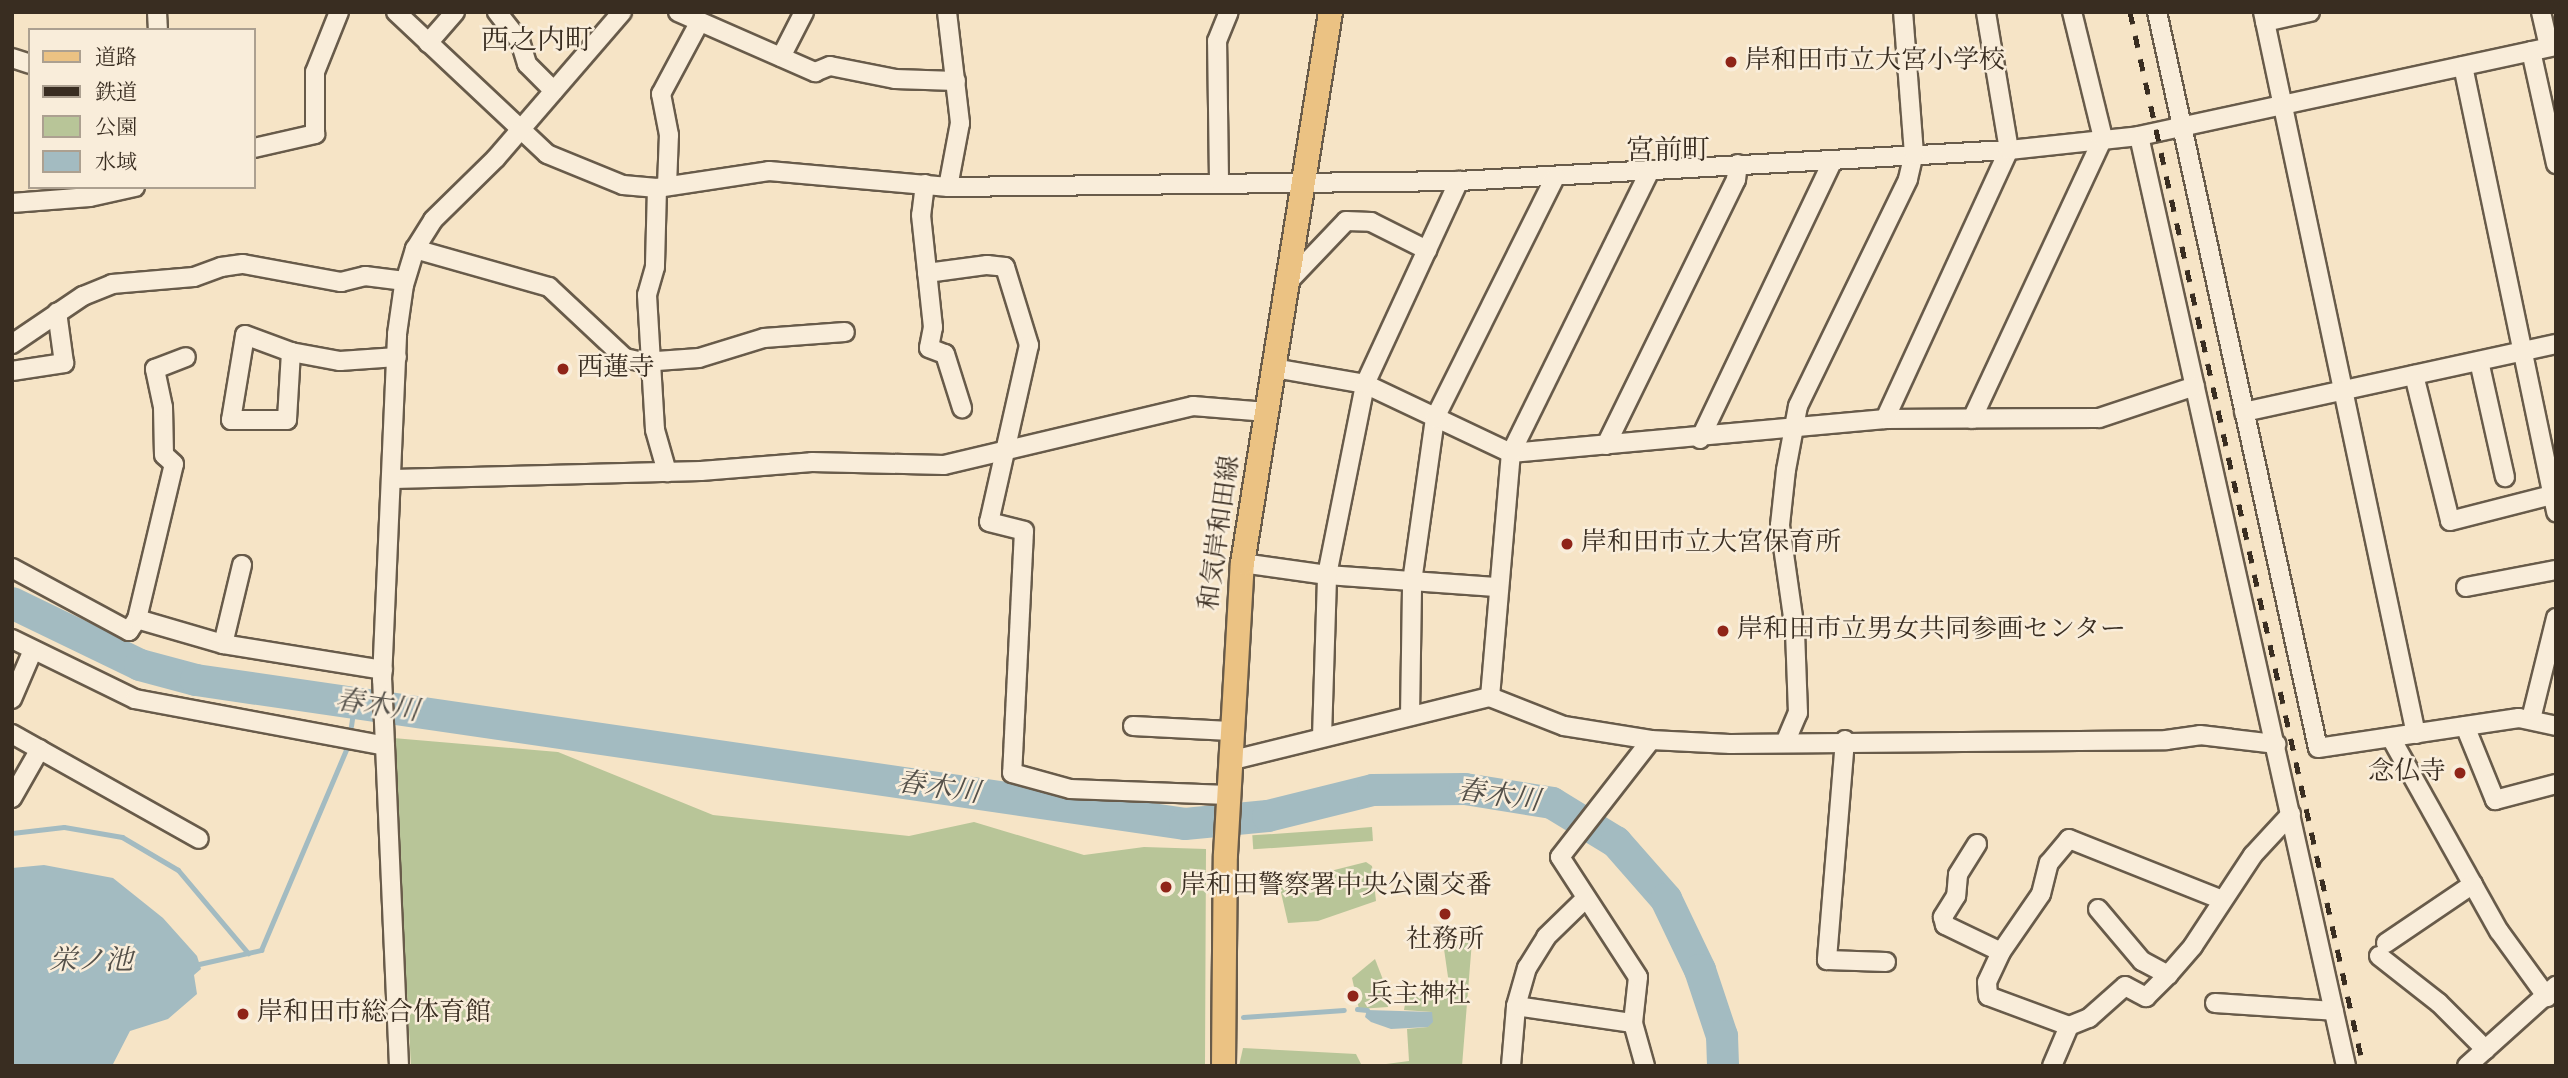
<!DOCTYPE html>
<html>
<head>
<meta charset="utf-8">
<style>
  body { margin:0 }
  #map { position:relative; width:2568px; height:1078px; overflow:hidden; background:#f6e4c6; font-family:"Sorts Mill Goudy","Noto Serif JP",serif }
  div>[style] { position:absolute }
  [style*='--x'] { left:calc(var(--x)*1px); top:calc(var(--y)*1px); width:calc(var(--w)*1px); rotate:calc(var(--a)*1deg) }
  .green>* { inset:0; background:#b8c598; transform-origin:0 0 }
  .water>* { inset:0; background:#a3bbc1 }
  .stream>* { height:5px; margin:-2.5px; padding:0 2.5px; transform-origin:2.5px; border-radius:2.5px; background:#a3bbc1 }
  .river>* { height:32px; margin:-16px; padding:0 16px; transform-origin:16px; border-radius:16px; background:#a3bbc1 }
  .roads { filter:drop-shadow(2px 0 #685b4a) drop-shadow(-2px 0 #685b4a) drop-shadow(0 2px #685b4a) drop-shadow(0 -2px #685b4a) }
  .minor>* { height:18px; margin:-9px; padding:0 9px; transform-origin:9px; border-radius:9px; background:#f9edda }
  .major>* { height:23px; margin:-11.5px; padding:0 11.5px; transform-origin:11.5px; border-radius:11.5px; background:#ebc283 }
  .rail>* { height:5px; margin-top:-2.5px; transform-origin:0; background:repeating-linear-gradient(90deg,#392d21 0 12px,transparent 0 24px) }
  .dots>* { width:19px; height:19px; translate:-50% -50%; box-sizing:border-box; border:4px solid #f9edda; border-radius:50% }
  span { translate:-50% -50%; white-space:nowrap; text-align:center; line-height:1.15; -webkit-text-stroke:5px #f9edda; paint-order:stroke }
  .poi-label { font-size:26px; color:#392d21 }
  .left { translate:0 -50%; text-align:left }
  .right { translate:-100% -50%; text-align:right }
  .street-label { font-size:26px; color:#392d21 }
  .neighbourhood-label { font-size:28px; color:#392d21 }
  .water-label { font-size:28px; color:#545049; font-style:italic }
  .frame { position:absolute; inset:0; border:14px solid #392d21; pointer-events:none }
  .legend { position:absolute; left:28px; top:28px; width:228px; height:161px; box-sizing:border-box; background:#f9edda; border:2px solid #aca090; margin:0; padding:9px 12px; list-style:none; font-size:21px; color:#392d21 }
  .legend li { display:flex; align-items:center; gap:14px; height:35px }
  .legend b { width:35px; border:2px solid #aca090 }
</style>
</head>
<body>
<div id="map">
  <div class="green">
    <div style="clip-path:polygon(393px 738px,558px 752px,713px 815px,909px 836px,974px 822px,1084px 855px,1144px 847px,1206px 849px,1205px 1066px,411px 1066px)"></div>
    <div style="left:1372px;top:827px;width:14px;height:120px;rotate:86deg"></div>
    <div style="clip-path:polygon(1366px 862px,1372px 866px,1376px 901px,1318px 921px,1288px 923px,1279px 884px)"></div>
    <div style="clip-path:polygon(1472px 941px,1462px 1066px,1371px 1066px,1409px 1061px,1407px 1029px,1428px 1027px,1432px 1012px,1404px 1010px,1406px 998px,1449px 984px,1444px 949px)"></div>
    <div style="clip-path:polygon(1375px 959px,1387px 990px,1388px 1007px,1359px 1009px,1352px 978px)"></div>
    <div style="clip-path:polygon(1243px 1048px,1356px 1054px,1362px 1066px,1239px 1066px)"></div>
  </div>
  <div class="water">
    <div style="clip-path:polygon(44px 865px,113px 878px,163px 918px,197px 956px,201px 969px,194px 975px,197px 994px,168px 1019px,130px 1031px,112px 1066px,12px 1066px,12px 868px)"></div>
    <div style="clip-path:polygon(1367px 1010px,1432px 1012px,1433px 1022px,1428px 1027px,1391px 1029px,1371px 1022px,1365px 1017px)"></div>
  </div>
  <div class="stream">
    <div style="--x:351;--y:726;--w:21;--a:-82"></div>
    <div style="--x:12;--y:833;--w:52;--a:-6.6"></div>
    <div style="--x:64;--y:827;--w:59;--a:9.8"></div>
    <div style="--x:122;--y:837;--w:65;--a:30.5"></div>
    <div style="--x:178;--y:870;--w:109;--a:49.9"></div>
    <div style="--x:199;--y:964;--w:64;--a:-12.7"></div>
    <div style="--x:261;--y:950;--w:223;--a:-67"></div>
    <div style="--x:1357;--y:1009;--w:10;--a:6"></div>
    <div style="--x:1243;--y:1017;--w:101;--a:-4"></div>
  </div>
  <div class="river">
    <div style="--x:12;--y:603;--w:142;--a:25.8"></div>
    <div style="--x:140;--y:665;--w:58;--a:15"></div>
    <div style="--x:196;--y:680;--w:999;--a:8.28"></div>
    <div style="--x:1185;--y:824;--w:83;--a:-5.5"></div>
    <div style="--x:1268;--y:816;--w:108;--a:-13.9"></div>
    <div style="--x:1373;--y:790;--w:92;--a:-0.6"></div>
    <div style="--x:1465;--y:789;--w:88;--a:9.1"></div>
    <div style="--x:1552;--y:803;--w:75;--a:31.4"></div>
    <div style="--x:1616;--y:842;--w:76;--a:48.7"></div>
    <div style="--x:1666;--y:899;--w:79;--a:64.4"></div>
    <div style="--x:1700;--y:970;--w:70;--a:71.6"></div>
    <div style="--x:1722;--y:1036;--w:30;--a:88"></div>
  </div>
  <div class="roads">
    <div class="minor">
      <div style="--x:157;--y:12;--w:18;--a:87"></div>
      <div style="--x:396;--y:12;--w:207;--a:43.2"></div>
      <div style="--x:547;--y:154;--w:82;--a:22.2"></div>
      <div style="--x:623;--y:185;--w:34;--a:5"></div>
      <div style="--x:657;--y:188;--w:113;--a:-8.6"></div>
      <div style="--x:769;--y:171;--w:180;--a:5.1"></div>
      <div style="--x:948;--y:187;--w:511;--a:-0.67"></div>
      <div style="--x:1459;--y:181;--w:551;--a:-3.23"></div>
      <div style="--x:2009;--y:150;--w:131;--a:-6.1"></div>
      <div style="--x:2139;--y:136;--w:427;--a:-12.2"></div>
      <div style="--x:497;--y:12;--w:37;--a:52"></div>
      <div style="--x:520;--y:41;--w:24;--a:73"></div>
      <div style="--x:527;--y:64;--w:38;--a:45"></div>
      <div style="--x:678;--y:12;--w:150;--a:23.7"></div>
      <div style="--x:815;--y:72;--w:16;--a:-22"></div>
      <div style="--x:830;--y:66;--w:66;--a:11.3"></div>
      <div style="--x:895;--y:79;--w:61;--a:1.9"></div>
      <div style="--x:947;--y:12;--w:112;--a:83.3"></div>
      <div style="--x:960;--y:123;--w:65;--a:100.6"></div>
      <div style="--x:2157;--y:12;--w:753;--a:77.66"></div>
      <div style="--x:2318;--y:748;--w:203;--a:-8.5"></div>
      <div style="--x:2519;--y:718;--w:38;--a:12"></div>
      <div style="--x:2263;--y:12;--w:738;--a:78.04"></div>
      <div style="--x:2541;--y:12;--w:36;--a:77"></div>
      <div style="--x:2265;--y:22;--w:46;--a:-12.5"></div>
      <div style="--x:428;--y:43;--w:41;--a:-48.9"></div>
      <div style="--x:2531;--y:51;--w:116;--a:77.5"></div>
      <div style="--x:781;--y:57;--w:51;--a:-62.9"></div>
      <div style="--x:12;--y:58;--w:19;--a:18"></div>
      <div style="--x:2463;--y:66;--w:456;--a:78.2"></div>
      <div style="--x:2139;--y:136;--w:953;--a:77.45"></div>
      <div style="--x:254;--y:148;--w:63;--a:-12.9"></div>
      <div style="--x:315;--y:134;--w:62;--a:-90"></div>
      <div style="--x:315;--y:72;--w:65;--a:-68.2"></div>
      <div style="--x:1219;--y:180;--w:139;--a:-90.8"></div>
      <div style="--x:1217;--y:41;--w:31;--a:-68"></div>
      <div style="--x:925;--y:184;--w:31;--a:97"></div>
      <div style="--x:921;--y:215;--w:113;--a:83.9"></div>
      <div style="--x:933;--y:327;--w:21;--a:101"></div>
      <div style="--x:929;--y:348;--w:17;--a:21"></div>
      <div style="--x:945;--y:354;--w:57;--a:72.5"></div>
      <div style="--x:667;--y:186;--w:51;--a:-87.8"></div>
      <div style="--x:669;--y:135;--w:42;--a:-101"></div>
      <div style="--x:661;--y:94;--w:81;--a:-61.8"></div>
      <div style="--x:657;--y:188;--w:79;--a:91.5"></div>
      <div style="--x:655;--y:267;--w:29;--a:106"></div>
      <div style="--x:647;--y:295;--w:135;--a:86.6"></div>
      <div style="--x:655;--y:430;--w:44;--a:74.1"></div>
      <div style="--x:12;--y:203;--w:78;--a:-4.4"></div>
      <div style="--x:90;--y:197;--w:46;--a:-12.5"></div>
      <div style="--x:415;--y:249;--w:139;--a:15.8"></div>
      <div style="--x:549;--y:287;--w:104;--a:43.1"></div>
      <div style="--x:625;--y:358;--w:18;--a:13"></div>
      <div style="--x:643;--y:362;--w:56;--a:-4.1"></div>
      <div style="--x:699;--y:358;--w:68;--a:-17.1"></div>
      <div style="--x:764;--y:338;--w:81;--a:-4.2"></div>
      <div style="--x:927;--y:273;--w:61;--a:-7.6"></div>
      <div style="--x:987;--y:265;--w:18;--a:6"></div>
      <div style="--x:1005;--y:267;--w:82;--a:72.9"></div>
      <div style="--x:1029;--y:345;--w:181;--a:102.7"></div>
      <div style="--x:989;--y:522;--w:36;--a:14"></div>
      <div style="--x:1024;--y:531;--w:242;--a:92.8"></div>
      <div style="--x:1012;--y:773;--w:60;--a:15.4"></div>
      <div style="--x:1070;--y:789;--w:158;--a:2.2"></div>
      <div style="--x:1288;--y:282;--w:84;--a:-46.4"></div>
      <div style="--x:1346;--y:221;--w:25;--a:2"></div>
      <div style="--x:1371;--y:222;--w:63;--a:26.6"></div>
      <div style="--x:12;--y:344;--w:86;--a:-34.1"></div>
      <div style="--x:83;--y:296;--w:31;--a:-22"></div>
      <div style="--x:112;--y:284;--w:82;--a:-4.9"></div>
      <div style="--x:194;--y:277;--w:29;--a:-20"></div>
      <div style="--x:221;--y:267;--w:22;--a:-8"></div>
      <div style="--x:243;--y:264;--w:100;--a:10.4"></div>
      <div style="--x:341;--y:282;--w:25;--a:-14"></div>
      <div style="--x:365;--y:276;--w:40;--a:7.1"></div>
      <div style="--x:291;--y:352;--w:68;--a:93.4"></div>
      <div style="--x:287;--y:420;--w:56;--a:180"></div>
      <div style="--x:231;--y:420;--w:86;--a:-80.6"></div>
      <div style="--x:245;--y:335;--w:49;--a:20.3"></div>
      <div style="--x:291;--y:352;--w:50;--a:10.4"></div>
      <div style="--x:340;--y:361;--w:57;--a:-4"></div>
      <div style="--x:2479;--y:361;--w:119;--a:77.4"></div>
      <div style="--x:1274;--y:368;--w:92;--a:10"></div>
      <div style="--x:1365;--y:384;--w:161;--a:25.3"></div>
      <div style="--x:1511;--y:453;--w:376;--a:-5.2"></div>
      <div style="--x:1885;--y:419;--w:214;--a:-0.3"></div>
      <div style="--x:2099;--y:418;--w:101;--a:-18.4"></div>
      <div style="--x:12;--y:371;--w:53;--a:-8.7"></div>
      <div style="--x:64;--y:363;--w:51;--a:-97.8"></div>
      <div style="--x:2414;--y:375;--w:150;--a:76.1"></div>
      <div style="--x:2450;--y:521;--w:105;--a:-14.3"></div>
      <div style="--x:2244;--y:412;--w:319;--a:-12.3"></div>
      <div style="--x:1885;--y:419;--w:296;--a:-65.3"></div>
      <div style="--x:2009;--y:150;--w:140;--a:-99.5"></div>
      <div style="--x:1972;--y:419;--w:310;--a:-65"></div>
      <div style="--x:2103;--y:138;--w:130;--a:-103.8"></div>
      <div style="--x:1700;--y:439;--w:309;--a:-64.5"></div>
      <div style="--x:1606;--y:445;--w:295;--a:-63.9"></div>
      <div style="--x:1736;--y:180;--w:16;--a:-83"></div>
      <div style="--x:394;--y:479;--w:307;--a:-1.5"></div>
      <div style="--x:701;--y:471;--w:111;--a:-4.6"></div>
      <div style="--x:812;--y:462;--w:132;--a:1.3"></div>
      <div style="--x:944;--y:465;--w:256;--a:-13.3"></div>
      <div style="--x:1193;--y:406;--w:74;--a:4.6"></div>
      <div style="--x:1242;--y:563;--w:86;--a:8"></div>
      <div style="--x:1327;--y:575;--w:169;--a:4.1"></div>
      <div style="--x:242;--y:565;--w:81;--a:103.5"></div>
      <div style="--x:223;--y:644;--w:162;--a:9.2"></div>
      <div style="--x:12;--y:568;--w:133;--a:28.3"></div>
      <div style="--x:129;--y:631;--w:14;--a:-56"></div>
      <div style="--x:137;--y:619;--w:159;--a:-76.6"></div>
      <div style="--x:174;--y:464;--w:13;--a:-138"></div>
      <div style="--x:164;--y:455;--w:48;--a:-91.2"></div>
      <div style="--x:163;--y:407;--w:39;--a:-102"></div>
      <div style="--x:155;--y:369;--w:33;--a:-21"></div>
      <div style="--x:2466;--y:587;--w:92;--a:-10.7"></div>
      <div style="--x:137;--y:619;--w:90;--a:16.2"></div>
      <div style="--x:12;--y:639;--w:137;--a:26"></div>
      <div style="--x:135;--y:699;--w:254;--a:10.6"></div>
      <div style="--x:1490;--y:697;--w:245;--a:-85.1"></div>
      <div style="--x:1511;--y:453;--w:315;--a:-63.8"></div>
      <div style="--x:12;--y:699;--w:53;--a:-66.8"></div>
      <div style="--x:1410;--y:716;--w:134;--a:-89.1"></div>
      <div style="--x:1412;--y:582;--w:166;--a:-82"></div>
      <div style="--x:1435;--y:418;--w:269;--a:-63.5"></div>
      <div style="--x:2531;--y:719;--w:104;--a:-76.1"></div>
      <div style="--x:1133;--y:726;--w:97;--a:3"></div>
      <div style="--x:2465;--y:726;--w:80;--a:67.9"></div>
      <div style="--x:2495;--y:800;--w:63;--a:-14.7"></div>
      <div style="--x:12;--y:734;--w:214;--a:29.3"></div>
      <div style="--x:1322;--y:737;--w:162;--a:-88.2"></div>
      <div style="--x:1327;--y:575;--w:195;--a:-78.7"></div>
      <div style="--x:1365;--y:384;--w:224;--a:-65.2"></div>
      <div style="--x:2391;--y:738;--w:221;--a:60.8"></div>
      <div style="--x:2499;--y:931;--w:82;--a:54"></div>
      <div style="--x:1845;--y:740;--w:221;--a:94.7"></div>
      <div style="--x:1827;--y:960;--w:59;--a:1.9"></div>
      <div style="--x:1785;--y:743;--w:33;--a:-67"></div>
      <div style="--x:1798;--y:713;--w:82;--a:-92.1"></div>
      <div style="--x:1795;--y:631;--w:107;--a:-98.1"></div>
      <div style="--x:1780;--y:525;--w:55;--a:-83.8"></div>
      <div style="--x:1786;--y:470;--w:65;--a:-79.4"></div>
      <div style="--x:1798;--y:406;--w:252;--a:-64.1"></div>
      <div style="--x:1908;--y:179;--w:26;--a:-77"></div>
      <div style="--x:1914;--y:154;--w:142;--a:-94.4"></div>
      <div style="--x:1229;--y:761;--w:269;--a:-13.8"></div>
      <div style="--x:1490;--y:697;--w:79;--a:21.4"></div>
      <div style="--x:1564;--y:726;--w:88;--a:9.1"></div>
      <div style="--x:1651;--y:740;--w:80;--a:2.9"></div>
      <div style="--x:1731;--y:744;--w:435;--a:-0.5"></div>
      <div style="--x:2166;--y:740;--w:34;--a:-8"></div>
      <div style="--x:2200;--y:735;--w:77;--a:6.8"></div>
      <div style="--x:12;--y:798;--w:56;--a:-60.3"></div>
      <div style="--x:1977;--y:844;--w:36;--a:122"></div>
      <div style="--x:1958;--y:875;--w:21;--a:95"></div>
      <div style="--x:1956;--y:896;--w:25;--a:122"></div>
      <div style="--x:1943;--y:917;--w:8;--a:76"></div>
      <div style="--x:1945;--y:925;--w:62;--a:25.7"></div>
      <div style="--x:2098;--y:909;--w:68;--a:49.8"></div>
      <div style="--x:2142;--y:961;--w:30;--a:28"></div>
      <div style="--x:2386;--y:943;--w:105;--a:-34.1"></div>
      <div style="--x:2379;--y:956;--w:76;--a:38.1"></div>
      <div style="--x:2439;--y:1003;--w:66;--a:45"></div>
      <div style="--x:2215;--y:1003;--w:119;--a:3.8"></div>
      <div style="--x:1516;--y:1006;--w:118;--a:8.3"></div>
      <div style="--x:2069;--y:1026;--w:86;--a:-159.7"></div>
      <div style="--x:1988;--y:996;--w:14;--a:-94"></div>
      <div style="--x:1987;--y:982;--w:33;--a:-65"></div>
      <div style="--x:2001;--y:952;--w:70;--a:-55.4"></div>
      <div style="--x:2041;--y:894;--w:32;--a:-76"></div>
      <div style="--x:2049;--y:863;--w:31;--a:-50"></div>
      <div style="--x:2069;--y:839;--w:162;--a:21.7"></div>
      <div style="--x:399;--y:1066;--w:386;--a:-92.5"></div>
      <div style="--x:382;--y:680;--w:346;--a:-87.5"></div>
      <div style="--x:397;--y:334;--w:49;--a:-81.9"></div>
      <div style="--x:404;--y:285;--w:38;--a:-73"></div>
      <div style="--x:415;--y:249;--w:34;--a:-58"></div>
      <div style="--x:433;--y:220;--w:88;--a:-44.5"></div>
      <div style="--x:496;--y:158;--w:193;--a:-49.2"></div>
      <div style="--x:1511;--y:1066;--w:60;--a:-85.2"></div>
      <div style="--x:1516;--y:1006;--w:40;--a:-74"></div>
      <div style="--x:1527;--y:968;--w:36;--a:-58"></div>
      <div style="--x:1546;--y:937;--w:53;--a:-44.2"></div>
      <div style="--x:1645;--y:1066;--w:45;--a:-105.6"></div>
      <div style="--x:1633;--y:1023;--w:46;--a:-83.8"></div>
      <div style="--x:1638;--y:977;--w:143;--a:-123"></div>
      <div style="--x:1560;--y:857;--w:148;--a:-52.1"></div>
      <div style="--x:2052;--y:1066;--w:43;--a:-67"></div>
      <div style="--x:2069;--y:1026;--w:22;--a:-22"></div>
      <div style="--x:2089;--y:1018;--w:48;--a:-41.6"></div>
      <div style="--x:2125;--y:986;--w:24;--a:28"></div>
      <div style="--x:2146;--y:997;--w:31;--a:-45"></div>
      <div style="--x:2168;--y:975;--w:38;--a:-49"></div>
      <div style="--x:2193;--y:946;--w:109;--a:-56.6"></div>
      <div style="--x:2253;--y:855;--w:56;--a:-47.2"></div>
      <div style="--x:2467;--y:1066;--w:120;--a:-42"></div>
    </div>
    <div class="major">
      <div style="--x:1223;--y:1066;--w:212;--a:-89.5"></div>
      <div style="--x:1225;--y:854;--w:291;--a:-86.7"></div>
      <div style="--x:1242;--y:563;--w:558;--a:-80.93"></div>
    </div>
  </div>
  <div class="rail">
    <div style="--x:2130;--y:12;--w:1079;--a:77.53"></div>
  </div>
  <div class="dots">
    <div style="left:1731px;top:62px;background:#8f2418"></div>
    <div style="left:563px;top:369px;background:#8f2418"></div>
    <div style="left:1567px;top:544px;background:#8f2418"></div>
    <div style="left:1723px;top:631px;background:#8f2418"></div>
    <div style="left:2460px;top:773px;background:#8f2418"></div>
    <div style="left:1166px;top:887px;background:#8f2418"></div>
    <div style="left:1445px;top:914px;background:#8f2418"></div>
    <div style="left:1353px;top:996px;background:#8f2418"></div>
    <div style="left:243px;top:1014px;background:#8f2418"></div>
  </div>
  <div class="poi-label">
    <span class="left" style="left:1745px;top:62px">岸和田市立大宮小学校</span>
    <span class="left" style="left:577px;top:369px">西蓮寺</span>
    <span class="left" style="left:1581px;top:544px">岸和田市立大宮保育所</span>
    <span class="left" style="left:1737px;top:631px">岸和田市立男女共同参画センター</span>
    <span class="right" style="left:2446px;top:773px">念仏寺</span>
    <span class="left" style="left:1180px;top:887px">岸和田警察署中央公園交番</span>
    <span style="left:1445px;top:941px">社務所</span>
    <span class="left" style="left:1367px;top:996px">兵主神社</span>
    <span class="left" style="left:257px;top:1014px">岸和田市総合体育館</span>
  </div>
  <div class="street-label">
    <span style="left:1221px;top:533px;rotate:-82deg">和気岸和田線</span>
  </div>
  <div class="neighbourhood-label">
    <span style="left:537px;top:42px">西之内町</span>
    <span style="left:1668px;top:152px">宮前町</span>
  </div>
  <div class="water-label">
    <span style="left:377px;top:707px;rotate:8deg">春木川</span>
    <span style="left:938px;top:789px;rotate:8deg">春木川</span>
    <span style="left:1498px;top:797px;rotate:8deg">春木川</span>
    <span style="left:91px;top:962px">栄ノ池</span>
  </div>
  <div class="frame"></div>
  <ul class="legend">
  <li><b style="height:9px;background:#ebc283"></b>道路</li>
  <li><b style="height:9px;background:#392d21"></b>鉄道</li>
  <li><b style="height:19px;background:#b8c598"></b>公園</li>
  <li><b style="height:19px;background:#a3bbc1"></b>水域</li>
  </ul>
</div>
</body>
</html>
